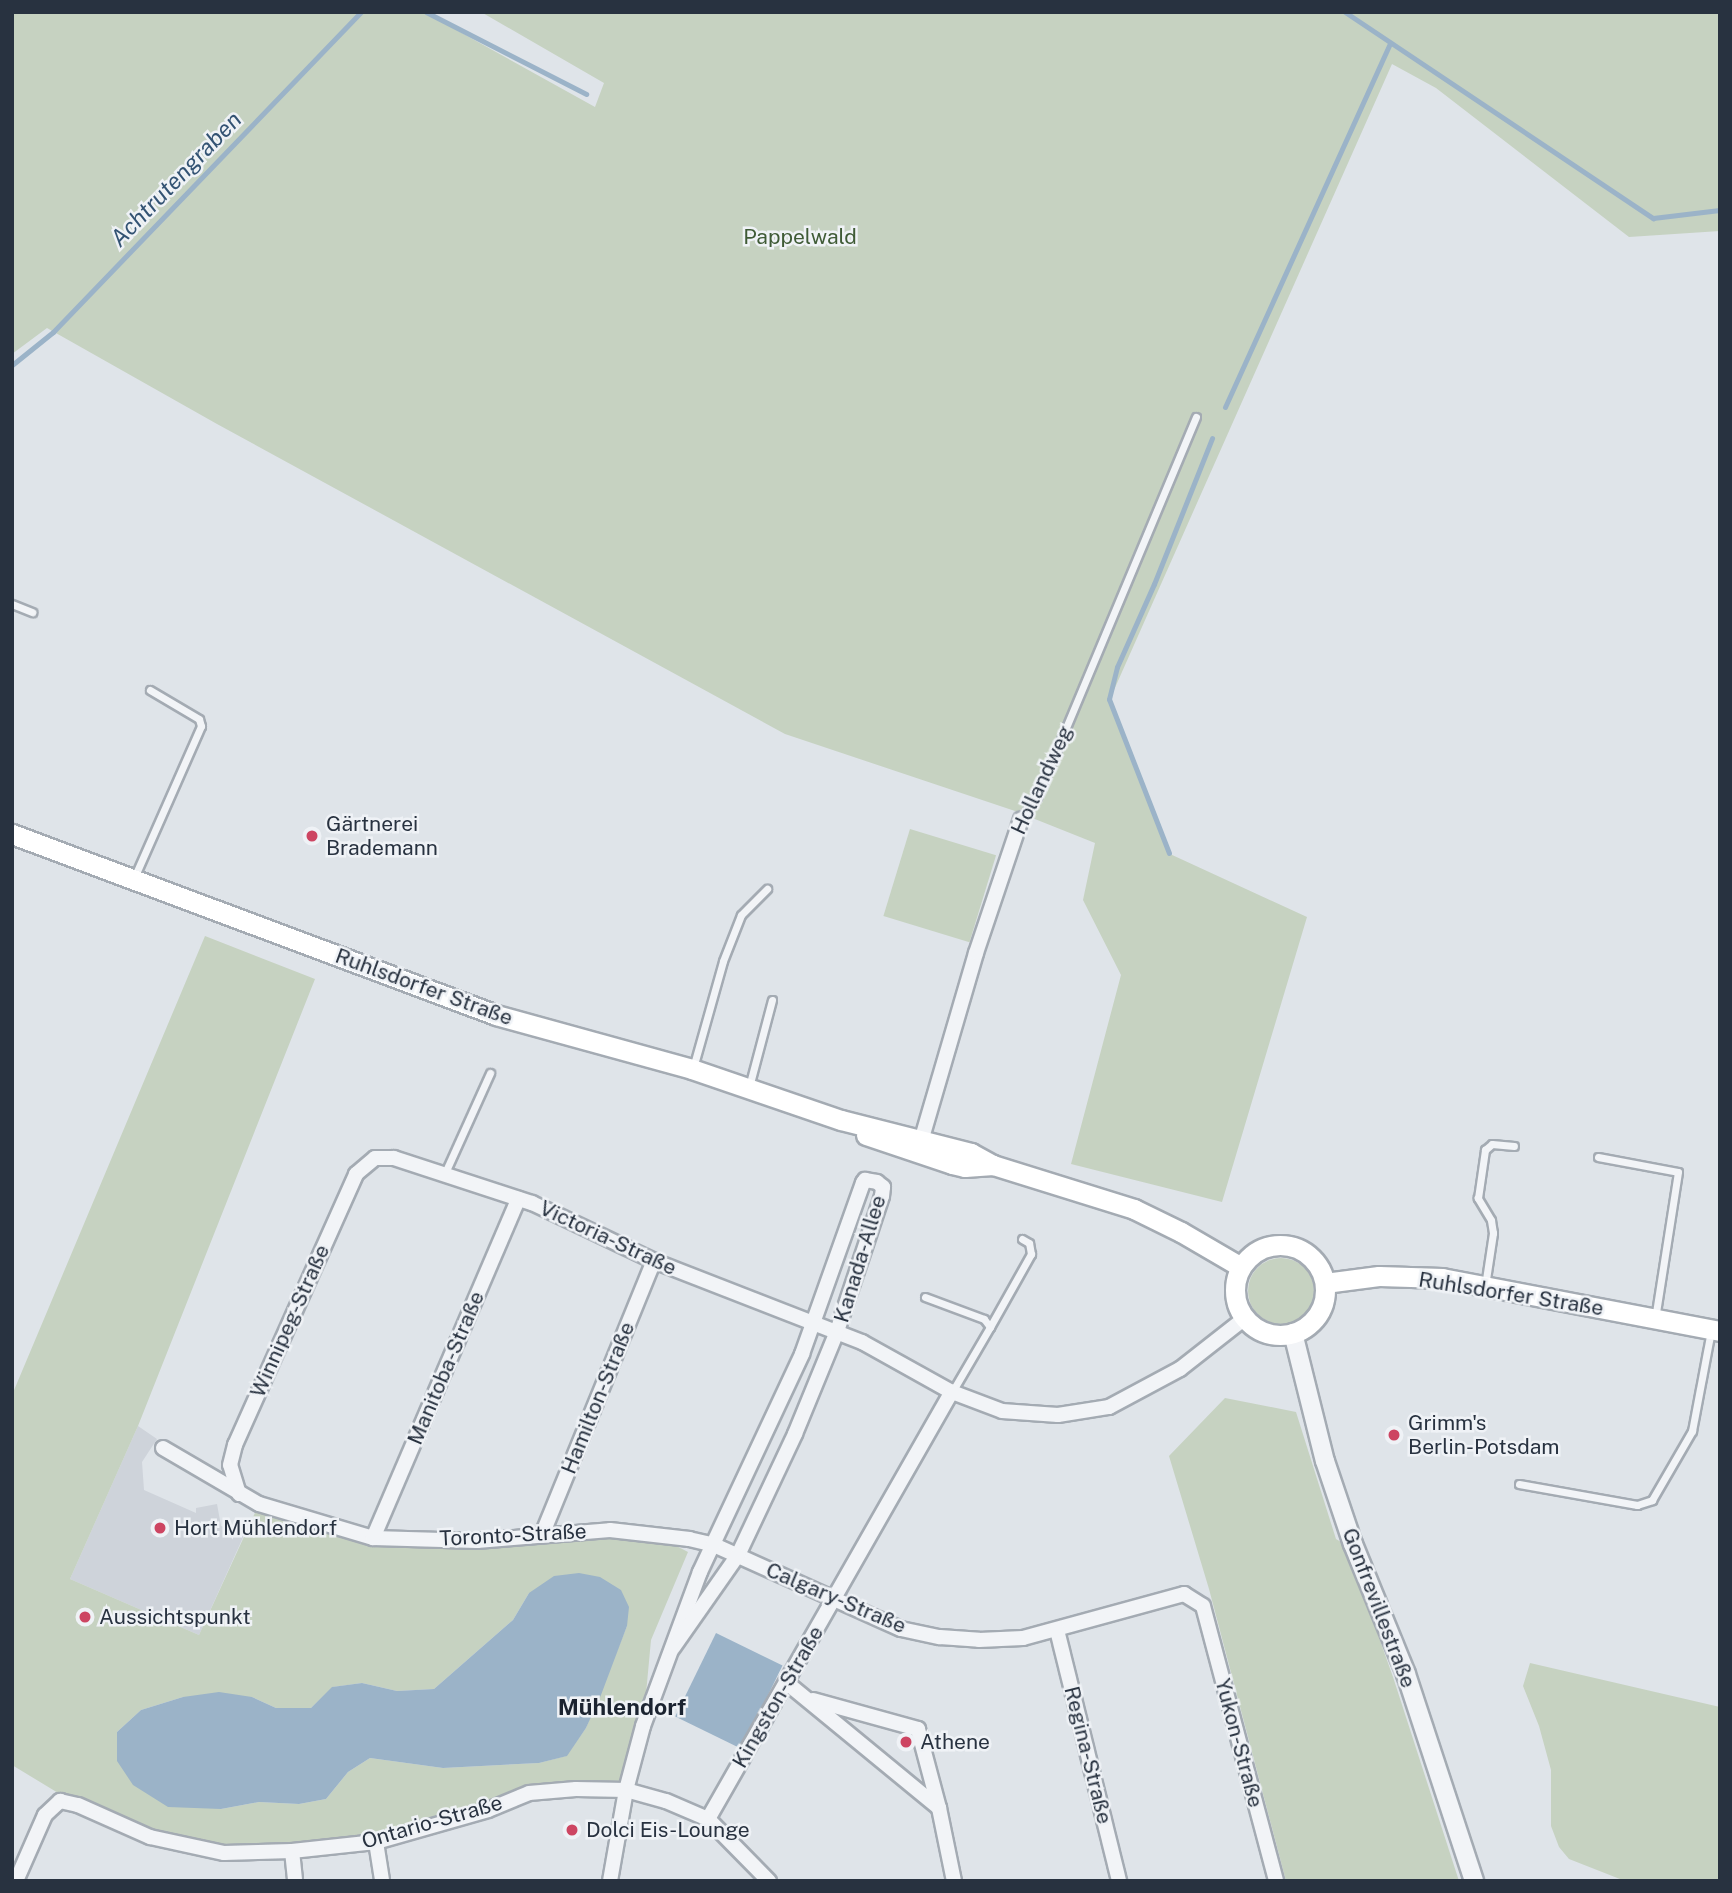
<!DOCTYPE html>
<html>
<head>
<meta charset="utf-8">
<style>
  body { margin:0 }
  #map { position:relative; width:1732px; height:1893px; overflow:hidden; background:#dfe4e9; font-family:"Public Sans",sans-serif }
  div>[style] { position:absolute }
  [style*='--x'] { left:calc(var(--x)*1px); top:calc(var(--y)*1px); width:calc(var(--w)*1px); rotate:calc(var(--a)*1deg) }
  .built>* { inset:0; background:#ced3da }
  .green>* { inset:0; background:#c6d2c1; transform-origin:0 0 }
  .round { border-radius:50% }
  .water>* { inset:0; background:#9bb3c8; transform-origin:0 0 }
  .stream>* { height:5px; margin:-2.5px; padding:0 2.5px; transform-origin:2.5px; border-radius:2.5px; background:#9bb3c8 }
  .roads { filter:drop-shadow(2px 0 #a4abb3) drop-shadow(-2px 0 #a4abb3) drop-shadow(0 2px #a4abb3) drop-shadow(0 -2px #a4abb3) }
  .service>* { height:7px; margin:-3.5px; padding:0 3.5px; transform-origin:3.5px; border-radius:3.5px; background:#f2f4f7 }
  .minor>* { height:14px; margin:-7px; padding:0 7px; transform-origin:7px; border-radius:7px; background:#f2f4f7 }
  .tertiary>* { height:18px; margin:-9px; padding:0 9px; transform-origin:9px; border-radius:9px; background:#f2f4f7 }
  .secondary>* { height:19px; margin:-9.5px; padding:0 9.5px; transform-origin:9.5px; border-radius:9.5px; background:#fff }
  .secondary>.ring { margin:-9.5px; padding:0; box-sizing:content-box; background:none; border:19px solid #fff; border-radius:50% }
  .dots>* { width:19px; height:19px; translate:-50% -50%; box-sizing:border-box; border:4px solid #eff2f6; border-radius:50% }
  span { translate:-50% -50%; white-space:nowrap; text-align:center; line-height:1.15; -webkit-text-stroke:5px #eff2f6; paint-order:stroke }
  .park-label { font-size:21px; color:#3f5b36 }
  .street-label { font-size:21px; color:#283240 }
  .poi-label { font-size:21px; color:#283240 }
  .left { translate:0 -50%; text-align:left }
  .water-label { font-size:23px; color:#335373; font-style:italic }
  .neighbourhood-label { font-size:23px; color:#1b2330; font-weight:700 }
  .frame { position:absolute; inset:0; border:14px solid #283240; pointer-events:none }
</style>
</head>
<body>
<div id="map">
  <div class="built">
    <div style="clip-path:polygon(138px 1426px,157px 1439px,142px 1462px,144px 1490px,196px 1513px,196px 1508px,217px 1504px,221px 1526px,245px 1533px,199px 1635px,70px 1579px)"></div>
  </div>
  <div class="green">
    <div style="clip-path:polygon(12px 12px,424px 12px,595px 107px,604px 83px,481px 12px,1720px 12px,1720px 231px,1629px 237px,1436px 88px,1392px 64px,1110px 699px,1170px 854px,1307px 917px,1222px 1202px,1071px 1164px,1121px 975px,1083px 900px,1095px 843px,1015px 811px,785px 734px,217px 424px,47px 328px,12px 354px)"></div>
    <div style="left:910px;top:829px;width:90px;height:91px;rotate:17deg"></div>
    <div style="clip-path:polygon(evenodd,205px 936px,315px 979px,138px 1426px,70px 1579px,199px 1635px,259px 1504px,373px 1538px,655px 1535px,688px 1552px,651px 1640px,643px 1726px,626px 1790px,529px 1793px,376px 1842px,224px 1853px,150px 1837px,78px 1805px,12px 1765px,12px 1395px,205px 936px,529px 1593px,627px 1626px,586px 1728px,566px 1756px,539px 1763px,443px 1768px,370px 1758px,348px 1772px,326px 1799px,299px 1804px,259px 1802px,221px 1809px,117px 1732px,141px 1710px,183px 1697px,252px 1697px,276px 1708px,311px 1708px,333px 1687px,362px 1683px,397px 1691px,434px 1689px,513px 1620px,529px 1593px)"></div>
    <div class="round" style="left:1248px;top:1258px;width:66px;height:66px"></div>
    <div style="clip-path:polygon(1225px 1398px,1296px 1412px,1336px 1539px,1346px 1545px,1393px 1677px,1459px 1881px,1286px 1881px,1209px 1589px,1169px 1456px)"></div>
    <div style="clip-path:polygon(1530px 1663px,1720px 1707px,1720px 1881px,1625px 1881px,1569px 1859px,1559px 1847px,1551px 1826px,1551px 1770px,1539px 1726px,1523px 1686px)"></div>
  </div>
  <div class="water">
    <div style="clip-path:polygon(579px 1573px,600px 1577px,621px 1590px,629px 1607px,627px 1626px,601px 1695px,586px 1728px,567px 1756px,539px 1763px,443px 1768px,370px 1758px,348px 1772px,326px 1799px,299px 1804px,259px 1802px,221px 1809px,168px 1807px,133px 1785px,117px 1761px,117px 1732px,141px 1710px,183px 1697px,219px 1692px,252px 1697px,276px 1708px,311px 1708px,332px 1687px,362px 1683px,397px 1691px,434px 1689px,513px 1620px,529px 1593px,554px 1576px)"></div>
    <div style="left:716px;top:1633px;width:74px;height:93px;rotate:26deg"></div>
  </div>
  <div class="stream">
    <div style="--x:426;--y:12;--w:180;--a:27.1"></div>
    <div style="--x:1345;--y:12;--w:371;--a:33.8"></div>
    <div style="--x:1653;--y:218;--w:67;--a:-6.8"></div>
    <div style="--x:12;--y:365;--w:53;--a:-38.8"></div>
    <div style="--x:53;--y:332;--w:444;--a:-46.1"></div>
    <div style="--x:1225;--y:407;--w:400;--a:-65.6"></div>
    <div style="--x:1169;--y:853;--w:165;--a:-111.3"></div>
    <div style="--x:1109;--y:699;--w:33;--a:-76"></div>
    <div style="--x:1117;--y:667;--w:91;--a:-66"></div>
    <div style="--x:1154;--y:584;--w:157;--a:-68.3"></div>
  </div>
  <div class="roads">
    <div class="service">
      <div style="--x:12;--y:604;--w:22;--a:22"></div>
      <div style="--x:1021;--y:819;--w:27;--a:-54"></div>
      <div style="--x:1037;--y:797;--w:412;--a:-67.3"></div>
      <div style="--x:134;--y:878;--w:166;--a:-66.2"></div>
      <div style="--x:201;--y:726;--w:7;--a:-106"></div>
      <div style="--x:199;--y:719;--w:57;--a:-149.4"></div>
      <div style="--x:693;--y:1068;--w:111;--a:-74.3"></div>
      <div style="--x:723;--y:961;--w:49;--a:-68.6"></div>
      <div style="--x:741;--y:915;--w:37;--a:-45"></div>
      <div style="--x:749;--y:1087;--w:90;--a:-75.2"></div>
      <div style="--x:1598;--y:1157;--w:81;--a:10.6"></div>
      <div style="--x:1678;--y:1172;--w:149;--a:98.9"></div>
      <div style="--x:444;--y:1175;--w:112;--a:-65.7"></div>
      <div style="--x:1485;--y:1286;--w:54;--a:-81.4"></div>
      <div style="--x:1493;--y:1233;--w:13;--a:-99"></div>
      <div style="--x:1491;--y:1220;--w:26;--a:-121"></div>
      <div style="--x:1478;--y:1198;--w:49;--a:-81.7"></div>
      <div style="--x:1485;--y:1150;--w:9;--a:-41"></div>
      <div style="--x:1492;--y:1144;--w:22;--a:5"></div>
      <div style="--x:925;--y:1297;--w:63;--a:20.4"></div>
      <div style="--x:984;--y:1319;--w:10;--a:53"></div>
      <div style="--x:990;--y:1327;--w:75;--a:120.3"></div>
      <div style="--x:990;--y:1327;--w:84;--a:-60.7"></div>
      <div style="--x:1031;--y:1254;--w:11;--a:-100"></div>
      <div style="--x:1029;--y:1243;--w:8;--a:-150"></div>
      <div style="--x:1519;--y:1484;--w:120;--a:10.1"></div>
      <div style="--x:1637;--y:1505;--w:16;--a:-18"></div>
      <div style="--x:1652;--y:1500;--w:80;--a:-59.9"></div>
      <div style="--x:1692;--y:1431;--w:103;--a:-79.3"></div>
    </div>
    <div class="minor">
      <div style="--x:919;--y:1148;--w:203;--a:-73.7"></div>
      <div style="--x:976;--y:953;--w:141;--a:-71.4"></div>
      <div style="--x:163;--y:1448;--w:111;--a:30.3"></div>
      <div style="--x:259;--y:1504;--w:119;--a:16.6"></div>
      <div style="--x:373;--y:1538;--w:104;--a:1.7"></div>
      <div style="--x:477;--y:1541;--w:133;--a:-4.7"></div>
      <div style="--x:610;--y:1530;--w:80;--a:6.5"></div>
      <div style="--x:689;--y:1539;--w:26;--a:13"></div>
      <div style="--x:714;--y:1545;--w:205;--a:24.2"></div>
      <div style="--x:901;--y:1629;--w:40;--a:12"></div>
      <div style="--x:940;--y:1637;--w:39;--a:4"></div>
      <div style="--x:979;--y:1640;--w:44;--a:-2.6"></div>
      <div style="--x:1023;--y:1638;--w:167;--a:-15.3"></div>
      <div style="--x:1184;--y:1594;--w:22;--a:32"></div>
      <div style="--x:1203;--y:1606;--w:285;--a:75.1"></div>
      <div style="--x:239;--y:1494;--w:30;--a:-107"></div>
      <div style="--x:230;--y:1465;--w:21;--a:-76"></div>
      <div style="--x:235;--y:1445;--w:297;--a:-65.9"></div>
      <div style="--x:356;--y:1174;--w:25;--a:-40"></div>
      <div style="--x:375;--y:1158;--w:19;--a:0"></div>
      <div style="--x:394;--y:1158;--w:145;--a:18.1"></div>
      <div style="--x:532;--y:1203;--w:135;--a:25.4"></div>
      <div style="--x:654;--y:1261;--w:223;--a:21.3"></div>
      <div style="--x:862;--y:1342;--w:103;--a:29.1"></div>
      <div style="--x:952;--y:1392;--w:53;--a:20.8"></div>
      <div style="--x:1002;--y:1411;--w:56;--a:4.1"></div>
      <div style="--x:1058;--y:1415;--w:52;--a:-8.9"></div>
      <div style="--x:1109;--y:1407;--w:81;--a:-28.2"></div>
      <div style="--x:1180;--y:1369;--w:83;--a:-38.1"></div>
      <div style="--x:542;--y:1535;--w:296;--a:-67.8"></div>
      <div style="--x:373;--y:1538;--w:369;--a:-66.8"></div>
      <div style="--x:1057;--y:1630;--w:259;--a:76.1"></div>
      <div style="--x:787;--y:1683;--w:197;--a:39.4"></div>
      <div style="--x:939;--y:1808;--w:75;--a:78.4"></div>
      <div style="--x:813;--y:1700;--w:109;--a:15.4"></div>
      <div style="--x:918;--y:1729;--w:82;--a:75.1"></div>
      <div style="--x:708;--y:1819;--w:492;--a:-60.3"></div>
      <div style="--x:376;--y:1842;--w:39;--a:81"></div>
      <div style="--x:292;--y:1851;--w:30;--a:84"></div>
      <div style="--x:16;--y:1881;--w:72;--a:-66.3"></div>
      <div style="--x:45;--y:1815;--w:21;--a:-43"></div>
      <div style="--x:60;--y:1801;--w:18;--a:13"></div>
      <div style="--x:78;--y:1805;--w:79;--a:24"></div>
      <div style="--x:150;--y:1837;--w:76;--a:12.2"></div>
      <div style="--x:224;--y:1853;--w:68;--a:-1.7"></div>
      <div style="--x:292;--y:1851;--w:84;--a:-6.1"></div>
      <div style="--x:376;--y:1842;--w:116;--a:-15.9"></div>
      <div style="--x:488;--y:1810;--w:44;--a:-22.5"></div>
      <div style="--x:529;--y:1793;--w:47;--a:-4.9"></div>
      <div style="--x:576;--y:1789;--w:50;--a:1.1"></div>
      <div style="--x:626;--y:1790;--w:41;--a:15.4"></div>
      <div style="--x:666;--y:1801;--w:46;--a:23.2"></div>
      <div style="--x:708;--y:1819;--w:87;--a:45.5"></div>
      <div style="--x:610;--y:1881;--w:92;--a:-80"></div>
      <div style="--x:626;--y:1790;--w:66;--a:-75.1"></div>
      <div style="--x:643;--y:1726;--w:164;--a:-69.7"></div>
      <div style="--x:700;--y:1572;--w:241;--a:-64.9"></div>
      <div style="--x:802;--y:1354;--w:182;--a:-70.4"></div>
      <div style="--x:863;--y:1183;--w:4;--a:-56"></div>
      <div style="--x:865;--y:1180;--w:12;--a:9"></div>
      <div style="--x:877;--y:1182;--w:8;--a:40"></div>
      <div style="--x:883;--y:1187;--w:9;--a:96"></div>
      <div style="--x:882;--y:1196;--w:145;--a:108.4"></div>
      <div style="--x:836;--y:1334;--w:108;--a:112.3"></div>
      <div style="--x:795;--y:1434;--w:134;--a:115.2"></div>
      <div style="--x:738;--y:1555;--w:113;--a:125"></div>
    </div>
    <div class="tertiary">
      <div style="--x:1293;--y:1333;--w:132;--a:76"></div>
      <div style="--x:1325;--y:1461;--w:88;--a:71.4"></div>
      <div style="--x:1353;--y:1544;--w:140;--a:67.8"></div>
      <div style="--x:1406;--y:1674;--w:218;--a:71.8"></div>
    </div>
    <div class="secondary">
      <div style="--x:12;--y:834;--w:517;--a:20.5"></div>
      <div style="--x:496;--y:1015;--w:203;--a:15.4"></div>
      <div style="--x:692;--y:1069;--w:157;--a:18.9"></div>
      <div style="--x:841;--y:1120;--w:134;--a:14.2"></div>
      <div style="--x:971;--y:1153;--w:25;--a:29"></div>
      <div style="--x:993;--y:1165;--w:148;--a:17.3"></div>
      <div style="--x:1134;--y:1209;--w:52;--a:26.1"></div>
      <div style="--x:1181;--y:1232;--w:69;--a:30.3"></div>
      <div style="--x:866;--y:1135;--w:91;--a:18.6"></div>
      <div style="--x:952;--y:1164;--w:13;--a:13"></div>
      <div style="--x:965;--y:1167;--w:28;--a:-4"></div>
      <div class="ring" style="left:1235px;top:1245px;width:71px;height:71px"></div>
      <div style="--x:1325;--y:1283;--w:54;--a:-7.4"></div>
      <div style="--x:1379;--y:1276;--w:63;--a:1.8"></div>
      <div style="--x:1442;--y:1278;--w:283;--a:10.8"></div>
    </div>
  </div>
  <div class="dots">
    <div style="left:312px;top:836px;background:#cd4562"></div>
    <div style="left:1394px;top:1435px;background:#cd4562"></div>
    <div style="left:160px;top:1528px;background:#cd4562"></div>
    <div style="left:85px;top:1617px;background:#cd4562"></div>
    <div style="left:906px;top:1742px;background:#cd4562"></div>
    <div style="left:572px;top:1830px;background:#cd4562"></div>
  </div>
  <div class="park-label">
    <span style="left:800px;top:237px">Pappelwald</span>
  </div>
  <div class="street-label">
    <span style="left:1042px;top:780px;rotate:-65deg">Hollandweg</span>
    <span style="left:424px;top:987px;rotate:20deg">Ruhlsdorfer Straße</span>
    <span style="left:608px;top:1238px;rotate:25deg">Victoria-Straße</span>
    <span style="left:860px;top:1259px;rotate:-73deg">Kanada-Allee</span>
    <span style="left:1511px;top:1294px;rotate:9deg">Ruhlsdorfer Straße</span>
    <span style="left:290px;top:1321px;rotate:-66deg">Winnipeg-Straße</span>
    <span style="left:446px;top:1368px;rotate:-67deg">Manitoba-Straße</span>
    <span style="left:598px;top:1398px;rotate:-68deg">Hamilton-Straße</span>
    <span style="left:513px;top:1535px;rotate:-3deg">Toronto-Straße</span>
    <span style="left:836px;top:1598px;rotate:23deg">Calgary-Straße</span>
    <span style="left:1379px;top:1608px;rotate:69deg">Gonfrevillestraße</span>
    <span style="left:778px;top:1697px;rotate:-60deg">Kingston-Straße</span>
    <span style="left:1239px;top:1743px;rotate:75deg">Yukon-Straße</span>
    <span style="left:1088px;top:1755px;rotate:76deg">Regina-Straße</span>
    <span style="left:432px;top:1822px;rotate:-16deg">Ontario-Straße</span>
  </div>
  <div class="poi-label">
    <span class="left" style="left:326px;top:836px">Gärtnerei<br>Brademann</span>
    <span class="left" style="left:1408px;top:1435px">Grimm's<br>Berlin-Potsdam</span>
    <span class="left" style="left:174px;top:1528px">Hort Mühlendorf</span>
    <span class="left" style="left:99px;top:1617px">Aussichtspunkt</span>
    <span class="left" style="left:920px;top:1742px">Athene</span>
    <span class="left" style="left:586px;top:1830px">Dolci Eis-Lounge</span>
  </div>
  <div class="water-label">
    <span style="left:176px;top:179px;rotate:-46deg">Achtrutengraben</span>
  </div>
  <div class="neighbourhood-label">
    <span style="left:622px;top:1707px">Mühlendorf</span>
  </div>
  <div class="frame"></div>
</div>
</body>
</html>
